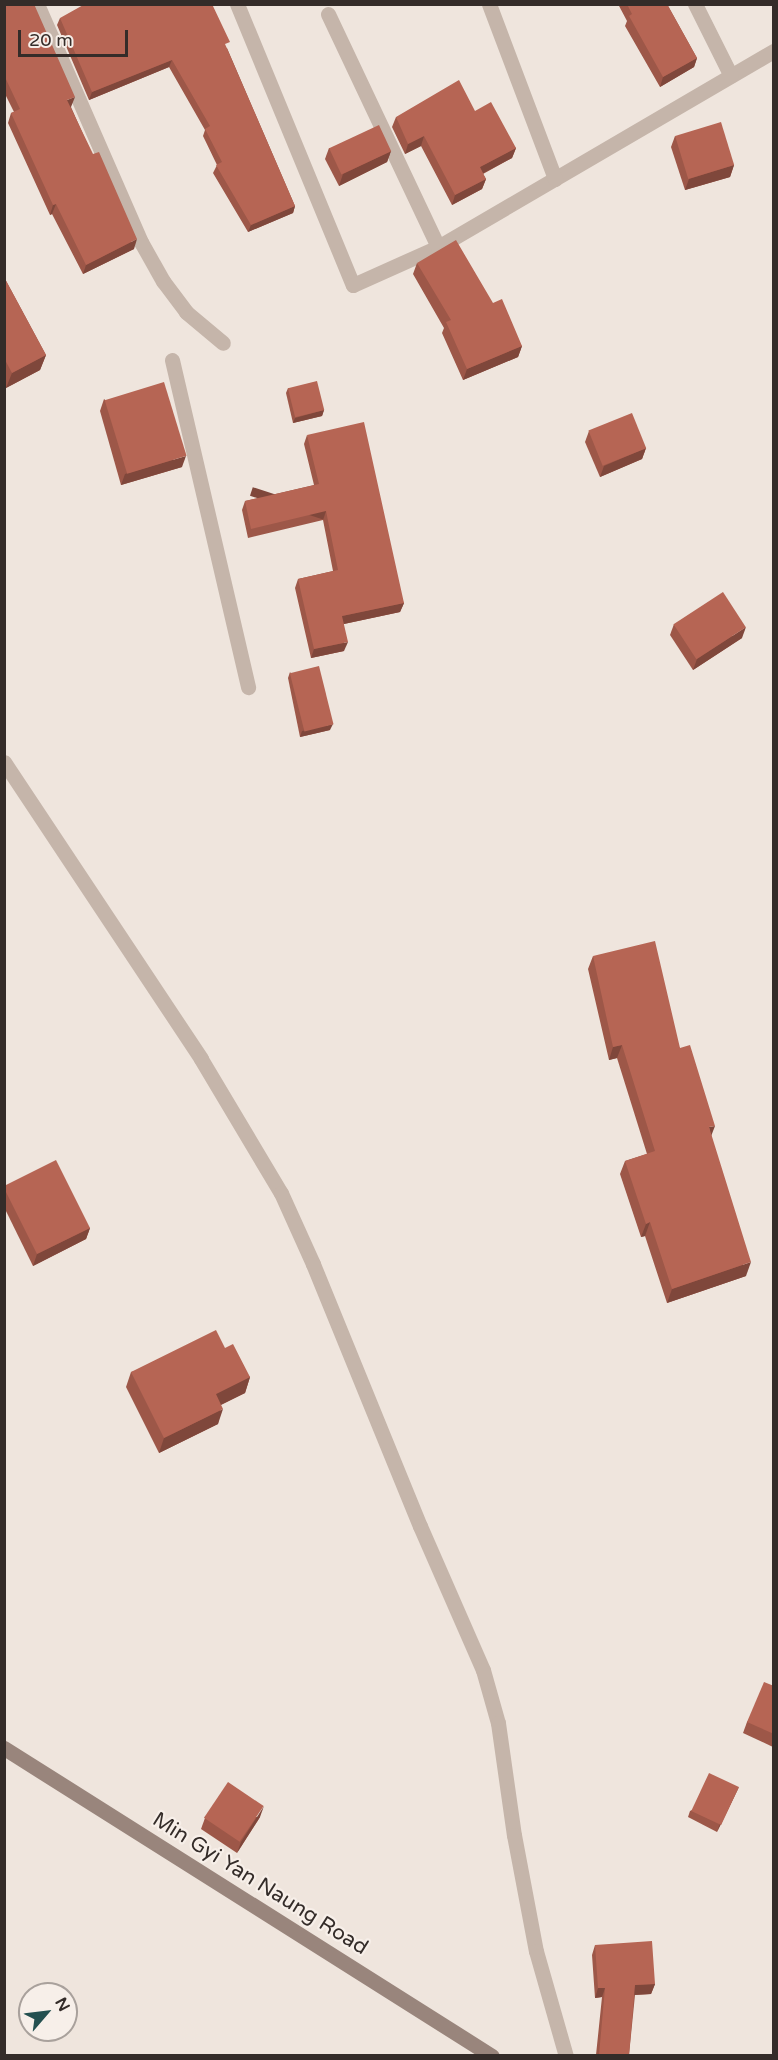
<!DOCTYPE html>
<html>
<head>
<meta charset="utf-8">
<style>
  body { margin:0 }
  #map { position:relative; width:778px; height:2060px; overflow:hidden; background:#efe5dd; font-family:"Varela Round",sans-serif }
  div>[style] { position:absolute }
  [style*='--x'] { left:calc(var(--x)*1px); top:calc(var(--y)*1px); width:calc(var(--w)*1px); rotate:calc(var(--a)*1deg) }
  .street>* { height:15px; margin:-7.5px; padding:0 7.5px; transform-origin:7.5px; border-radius:7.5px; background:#c5b5aa }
  .secondary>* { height:15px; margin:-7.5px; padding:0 7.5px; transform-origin:7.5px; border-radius:7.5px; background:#99857c }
  .wall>* { inset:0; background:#9d5748 }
  .shaded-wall>* { inset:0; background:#7f473b; transform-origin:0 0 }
  .building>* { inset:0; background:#b66554; transform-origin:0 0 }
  span { translate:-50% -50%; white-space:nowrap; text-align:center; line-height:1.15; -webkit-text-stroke:4.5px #f7efe9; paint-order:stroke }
  .street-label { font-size:21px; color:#342c29 }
  .frame { position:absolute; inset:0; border:6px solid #342c29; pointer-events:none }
  .north { position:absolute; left:18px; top:1982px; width:60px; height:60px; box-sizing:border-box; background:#f7efe9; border:2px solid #a9a19c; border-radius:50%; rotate:62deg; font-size:16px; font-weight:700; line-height:24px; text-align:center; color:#342c29 }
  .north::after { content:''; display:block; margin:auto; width:21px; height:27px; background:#245050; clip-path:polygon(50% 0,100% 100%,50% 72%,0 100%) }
  .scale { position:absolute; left:18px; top:30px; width:110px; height:27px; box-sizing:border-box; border:3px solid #342c29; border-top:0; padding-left:8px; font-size:18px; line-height:21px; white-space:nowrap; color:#342c29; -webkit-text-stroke:4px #f7efe9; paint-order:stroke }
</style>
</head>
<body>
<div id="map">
  <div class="street">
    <div style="--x:37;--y:4;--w:260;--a:66.4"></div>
    <div style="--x:141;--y:242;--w:45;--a:60.6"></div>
    <div style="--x:163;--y:281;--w:39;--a:53"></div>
    <div style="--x:186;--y:312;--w:48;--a:40"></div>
    <div style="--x:237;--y:4;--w:304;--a:67.6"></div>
    <div style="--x:353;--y:285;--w:93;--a:-24.1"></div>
    <div style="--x:438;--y:247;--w:389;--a:-30.3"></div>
    <div style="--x:489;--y:4;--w:187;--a:69.3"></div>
    <div style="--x:695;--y:4;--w:80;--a:63.4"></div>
    <div style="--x:328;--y:14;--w:258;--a:64.7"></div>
    <div style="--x:172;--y:360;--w:336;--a:76.9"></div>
    <div style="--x:4;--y:762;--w:356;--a:56.4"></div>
    <div style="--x:201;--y:1059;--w:156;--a:59.2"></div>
    <div style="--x:281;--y:1193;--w:78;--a:65.7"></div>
    <div style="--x:313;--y:1264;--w:283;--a:67.8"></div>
    <div style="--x:420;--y:1526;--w:157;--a:66.4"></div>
    <div style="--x:483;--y:1670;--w:55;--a:74.2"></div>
    <div style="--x:498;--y:1723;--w:113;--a:81.9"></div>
    <div style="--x:514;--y:1835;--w:118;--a:79.3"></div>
    <div style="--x:536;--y:1951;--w:109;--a:74.1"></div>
  </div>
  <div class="secondary">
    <div style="--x:4;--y:1748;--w:577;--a:32.26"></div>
  </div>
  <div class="wall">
    <div style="clip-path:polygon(4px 4px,71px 107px,134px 249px,83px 274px,52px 214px,50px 215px,8px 123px,11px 113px,14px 112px,4px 92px)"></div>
    <div style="clip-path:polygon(618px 4px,667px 4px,697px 58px,694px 67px,660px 87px,625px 26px,627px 21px)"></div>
    <div style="clip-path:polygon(60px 18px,227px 48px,295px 206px,293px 213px,248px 232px,213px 173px,217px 165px,203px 136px,205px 130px,169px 67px,89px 100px,57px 25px)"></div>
    <div style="clip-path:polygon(475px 111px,516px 148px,512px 158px,483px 174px,486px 179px,482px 189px,452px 205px,421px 146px,405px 154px,392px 127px,396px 117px)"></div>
    <div style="clip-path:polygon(675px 136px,734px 165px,730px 177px,685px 190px,671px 147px)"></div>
    <div style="clip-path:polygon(329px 148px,391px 151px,387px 162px,339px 186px,325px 159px)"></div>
    <div style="clip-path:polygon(417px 263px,522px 346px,518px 357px,463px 380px,442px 333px,444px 328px,413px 274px)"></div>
    <div style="clip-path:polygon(4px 277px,46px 355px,40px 370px,6px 388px,4px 385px)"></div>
    <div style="clip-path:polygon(288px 388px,324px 410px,322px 416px,293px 423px,286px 393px)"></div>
    <div style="clip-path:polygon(104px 399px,182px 467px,121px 485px,100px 411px)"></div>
    <div style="clip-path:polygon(589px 431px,646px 448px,642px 459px,600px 477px,585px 442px)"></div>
    <div style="clip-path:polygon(307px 435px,404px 603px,400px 612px,344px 624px,344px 651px,311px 658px,295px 588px,298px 579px,333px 571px,323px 520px,248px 538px,242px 510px,245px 501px,314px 485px,304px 444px)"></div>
    <div style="clip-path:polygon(674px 624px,742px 638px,693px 670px,670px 635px)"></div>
    <div style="clip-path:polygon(290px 672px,330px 730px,300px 737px,288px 678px)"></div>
    <div style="clip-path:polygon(593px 956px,680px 1048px,711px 1135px,746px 1276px,667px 1303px,645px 1236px,641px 1237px,620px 1174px,625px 1161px,647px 1154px,617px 1058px,609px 1060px,588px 969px)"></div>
    <div style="clip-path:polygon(4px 1186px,90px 1228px,86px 1239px,33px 1266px,4px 1207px)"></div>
    <div style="clip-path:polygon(225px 1348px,250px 1377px,245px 1393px,221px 1405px,218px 1424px,159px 1453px,126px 1387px,131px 1372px)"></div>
    <div style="clip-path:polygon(774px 1686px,773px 1747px,743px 1733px,747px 1722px)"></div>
    <div style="clip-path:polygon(739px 1787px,717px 1832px,688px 1817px,690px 1811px)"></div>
    <div style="clip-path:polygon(260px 1817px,237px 1853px,201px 1829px,205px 1818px)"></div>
    <div style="clip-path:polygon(595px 1945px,655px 1984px,651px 1994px,635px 1995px,629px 2055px,596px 2055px,602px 1997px,595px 1998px,592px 1955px)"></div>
  </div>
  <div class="shaded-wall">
    <div style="clip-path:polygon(697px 58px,694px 67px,660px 87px,663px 77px)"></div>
    <div style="clip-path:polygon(172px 60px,169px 67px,89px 100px,92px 92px)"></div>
    <div style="clip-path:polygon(75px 97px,71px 107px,64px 110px,67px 100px)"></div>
    <div style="clip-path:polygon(424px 136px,421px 146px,405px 154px,408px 144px)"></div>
    <div style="clip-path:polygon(516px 148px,512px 158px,476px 177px,480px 167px)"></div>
    <div style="clip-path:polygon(391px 151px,387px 162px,339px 186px,343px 174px)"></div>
    <div style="clip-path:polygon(734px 165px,730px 177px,685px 190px,689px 179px)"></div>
    <div style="clip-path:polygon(486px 179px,482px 189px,452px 205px,455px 195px)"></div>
    <div style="clip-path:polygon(56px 204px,52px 214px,50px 215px,53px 205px)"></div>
    <div style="clip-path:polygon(295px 206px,293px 213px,248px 232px,251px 225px)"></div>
    <div style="clip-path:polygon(137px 239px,134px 249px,83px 274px,86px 265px)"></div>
    <div style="clip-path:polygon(522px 346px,518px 357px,463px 380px,467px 369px)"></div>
    <div style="clip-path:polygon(46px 355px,40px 370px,6px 388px,12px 373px)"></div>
    <div style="clip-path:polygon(324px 410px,322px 416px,293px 423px,295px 418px)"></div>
    <div style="clip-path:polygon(646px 448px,642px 459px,600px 477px,604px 466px)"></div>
    <div style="clip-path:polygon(186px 456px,182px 467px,121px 485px,125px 474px)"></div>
    <div style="left:326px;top:511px;width:9px;height:77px;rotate:108deg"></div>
    <div style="clip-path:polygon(404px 603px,400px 612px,339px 625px,342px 616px)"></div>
    <div style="clip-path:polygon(746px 627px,742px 638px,693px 670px,697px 659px)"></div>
    <div style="clip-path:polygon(348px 642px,344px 651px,311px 658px,314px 649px)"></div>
    <div style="clip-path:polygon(333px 724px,330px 730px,300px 737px,302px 731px)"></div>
    <div style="clip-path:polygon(622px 1045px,617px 1058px,609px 1060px,613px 1047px)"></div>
    <div style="clip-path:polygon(715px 1126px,710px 1139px,709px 1127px)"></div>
    <div style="clip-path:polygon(650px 1222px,645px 1236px,641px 1237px,646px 1224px)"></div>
    <div style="clip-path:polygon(90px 1228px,86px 1239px,33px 1266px,37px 1254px)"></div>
    <div style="clip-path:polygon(751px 1262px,746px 1276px,667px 1303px,672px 1289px)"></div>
    <div style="clip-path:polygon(250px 1377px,245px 1393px,210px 1410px,216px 1394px)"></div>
    <div style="clip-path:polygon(223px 1409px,218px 1424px,159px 1453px,164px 1438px)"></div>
    <div style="clip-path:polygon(739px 1787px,736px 1793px,717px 1832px,719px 1826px)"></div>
    <div style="clip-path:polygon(264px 1806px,260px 1817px,237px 1853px,241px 1842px)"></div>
    <div style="clip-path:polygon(655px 1984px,651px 1994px,632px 1995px,635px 1985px)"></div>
    <div style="clip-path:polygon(598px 1988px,605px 1988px,602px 1997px,595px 1998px)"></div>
  </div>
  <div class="building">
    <div style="clip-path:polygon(4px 4px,34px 4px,75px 97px,67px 100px,93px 154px,99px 152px,137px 239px,86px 265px,56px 204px,53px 205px,11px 113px,20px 109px,4px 75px)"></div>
    <div style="clip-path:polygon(85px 4px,212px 4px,230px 42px,225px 44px,295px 206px,251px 225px,216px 165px,222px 162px,205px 129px,210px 126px,172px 60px,92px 92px,60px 18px)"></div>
    <div style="clip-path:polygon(627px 4px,667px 4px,697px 58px,663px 77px,629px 16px,632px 14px)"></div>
    <div style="clip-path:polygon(459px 80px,475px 111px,491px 102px,516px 148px,480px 167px,486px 179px,455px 195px,424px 136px,408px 144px,396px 117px)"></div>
    <div style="left:721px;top:122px;width:45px;height:48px;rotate:73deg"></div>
    <div style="left:379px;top:125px;width:29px;height:55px;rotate:65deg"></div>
    <div style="clip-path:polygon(456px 240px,493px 303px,502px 299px,522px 346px,467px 369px,446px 322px,451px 320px,417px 263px)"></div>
    <div style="clip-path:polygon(4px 277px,46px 355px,12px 373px,4px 358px)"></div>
    <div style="left:317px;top:381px;width:30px;height:30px;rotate:76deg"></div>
    <div style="left:164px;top:382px;width:77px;height:62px;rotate:73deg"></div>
    <div style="left:632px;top:413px;width:38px;height:47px;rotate:68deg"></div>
    <div style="clip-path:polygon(364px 422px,404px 603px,342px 616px,348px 642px,314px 649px,298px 579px,338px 570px,326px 511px,251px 529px,245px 501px,319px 484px,307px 435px)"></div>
    <div style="left:723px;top:592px;width:42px;height:59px;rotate:57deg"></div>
    <div style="left:319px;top:666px;width:60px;height:30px;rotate:76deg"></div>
    <div style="clip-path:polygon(655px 941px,680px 1048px,690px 1045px,715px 1126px,709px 1127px,751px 1262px,672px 1289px,650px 1222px,646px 1224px,625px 1161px,655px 1151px,622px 1045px,613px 1047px,593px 956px)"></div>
    <div style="clip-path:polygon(56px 1160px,90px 1228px,37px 1254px,4px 1188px,4px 1186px)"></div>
    <div style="clip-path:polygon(216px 1330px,225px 1348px,233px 1344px,250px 1377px,216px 1394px,223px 1409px,164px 1438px,131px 1372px)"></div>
    <div style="clip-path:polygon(764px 1682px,774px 1686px,774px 1734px,747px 1722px)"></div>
    <div style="left:709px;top:1773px;width:33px;height:42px;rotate:25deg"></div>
    <div style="left:228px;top:1782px;width:43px;height:43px;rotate:34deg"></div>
    <div style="clip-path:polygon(652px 1941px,655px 1984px,635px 1985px,629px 2055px,599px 2055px,605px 1988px,598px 1988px,595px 1945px)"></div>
  </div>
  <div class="street-label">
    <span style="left:260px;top:1884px;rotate:32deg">Min Gyi Yan Naung Road</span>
  </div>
  <div class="frame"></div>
  <div class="north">N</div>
  <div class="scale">20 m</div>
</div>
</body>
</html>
